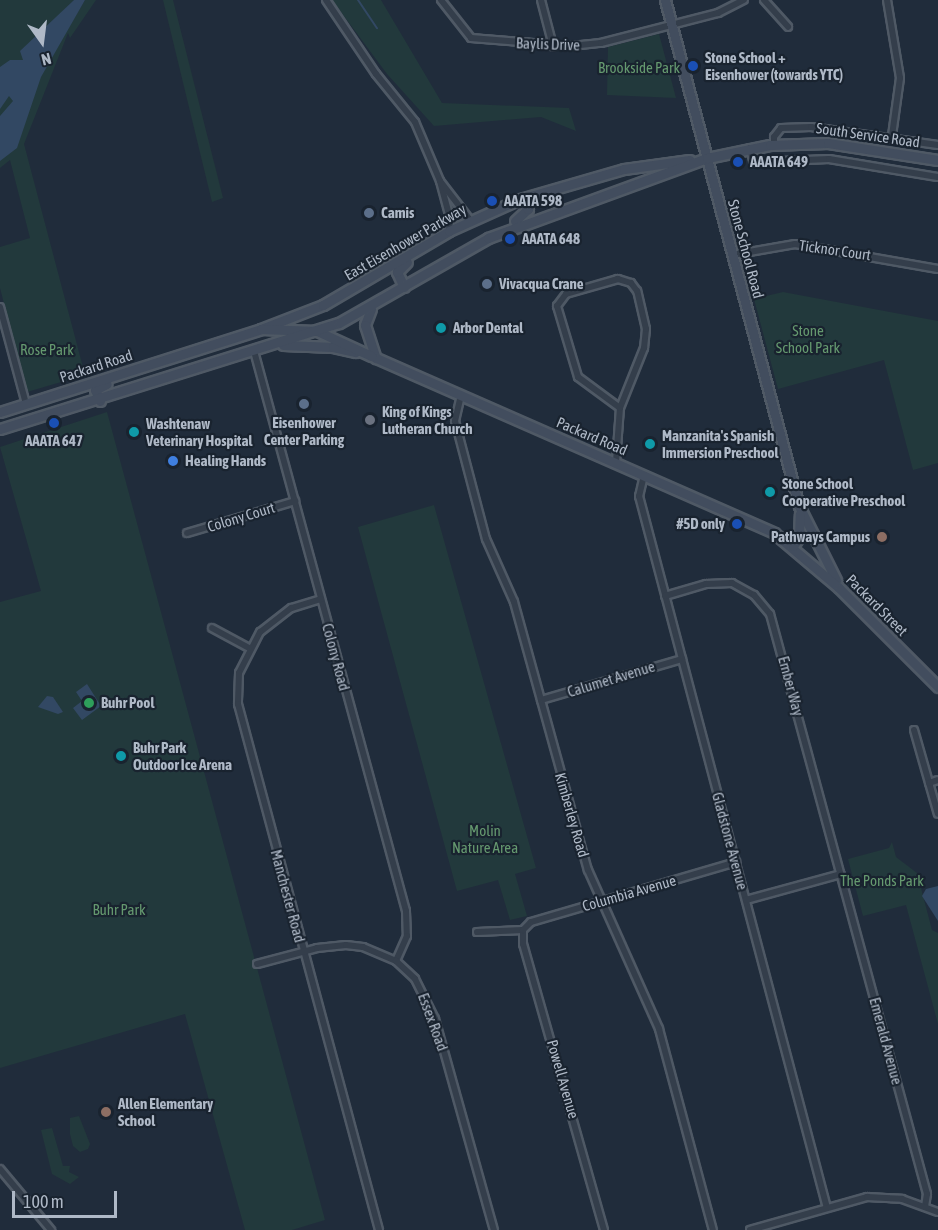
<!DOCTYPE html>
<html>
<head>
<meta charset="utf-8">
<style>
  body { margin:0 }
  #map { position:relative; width:938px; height:1230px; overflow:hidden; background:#202c3b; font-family:"Asap Condensed",sans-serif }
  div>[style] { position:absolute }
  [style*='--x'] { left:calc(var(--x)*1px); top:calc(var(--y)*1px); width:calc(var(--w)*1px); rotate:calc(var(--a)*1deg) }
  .green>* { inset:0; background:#22393c }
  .water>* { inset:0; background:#324863 }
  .stream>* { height:2px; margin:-1px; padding:0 1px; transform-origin:1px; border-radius:1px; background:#324863 }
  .roads { filter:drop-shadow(2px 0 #4f5965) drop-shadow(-2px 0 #4f5965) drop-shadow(0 2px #4f5965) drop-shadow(0 -2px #4f5965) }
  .minor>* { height:6px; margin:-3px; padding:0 3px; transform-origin:3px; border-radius:3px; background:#343e4b }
  .secondary>* { height:9px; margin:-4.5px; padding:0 4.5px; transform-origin:4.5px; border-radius:4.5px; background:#424d5e }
  .dots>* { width:16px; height:16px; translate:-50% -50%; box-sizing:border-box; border:3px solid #19232f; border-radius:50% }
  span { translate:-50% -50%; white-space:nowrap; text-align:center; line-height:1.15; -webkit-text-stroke:4.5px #19232f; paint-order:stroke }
  .street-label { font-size:15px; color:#afb9c7 }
  .poi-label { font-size:15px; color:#afb9c7; font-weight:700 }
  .left { translate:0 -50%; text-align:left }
  .right { translate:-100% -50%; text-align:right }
  .park-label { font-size:15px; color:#65996f }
  .north { position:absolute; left:12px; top:12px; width:60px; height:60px; -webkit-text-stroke:4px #19232f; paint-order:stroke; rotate:166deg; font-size:16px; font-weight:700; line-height:24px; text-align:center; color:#afb9c7 }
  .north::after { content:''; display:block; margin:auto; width:21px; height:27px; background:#afb9c7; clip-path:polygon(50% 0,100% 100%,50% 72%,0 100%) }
  .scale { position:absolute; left:12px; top:1191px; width:105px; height:27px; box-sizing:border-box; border:3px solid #afb9c7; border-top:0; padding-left:8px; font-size:18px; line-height:21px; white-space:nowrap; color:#afb9c7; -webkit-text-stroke:4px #19232f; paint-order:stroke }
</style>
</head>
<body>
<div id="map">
  <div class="green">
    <div style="clip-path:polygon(0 0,74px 0,63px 11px,68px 28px,85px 0,96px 0,70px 38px,68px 33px,24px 144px,85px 375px,27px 392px,0 288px,0 247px,30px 238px,10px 160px,0 168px)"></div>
    <div style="clip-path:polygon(163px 0,173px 0,223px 198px,212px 202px)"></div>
    <div style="clip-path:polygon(332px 0,381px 0,442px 103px,569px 108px,576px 131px,541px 117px,434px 126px,387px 74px)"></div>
    <div style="clip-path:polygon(659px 34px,676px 98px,607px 95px,608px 47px)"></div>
    <div style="clip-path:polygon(783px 292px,938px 321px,938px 463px,913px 470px,884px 360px,778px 389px,754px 299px)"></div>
    <div style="clip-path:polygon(107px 412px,325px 1220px,292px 1230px,245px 1230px,185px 1014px,0 1068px,0 602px,41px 591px,0 447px)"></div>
    <div style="clip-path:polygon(434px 505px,536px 868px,515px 874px,527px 916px,510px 920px,498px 880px,457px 891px,358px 527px)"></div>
    <div style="clip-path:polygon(892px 842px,896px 857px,917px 873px,932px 930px,938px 933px,938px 1024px,906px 905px,863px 916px,848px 859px,889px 848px)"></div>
    <div style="clip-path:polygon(79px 1116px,90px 1144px,88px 1149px,80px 1152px,73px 1146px,70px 1134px,70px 1118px)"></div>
    <div style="clip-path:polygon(52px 1128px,63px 1166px,70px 1166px,69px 1172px,79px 1177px,70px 1184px,52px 1174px,41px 1130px)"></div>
  </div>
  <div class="water">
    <div style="clip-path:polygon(74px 0,85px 0,41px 77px,17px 148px,0 161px,0 116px,13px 101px,9px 96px,0 109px,0 67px,10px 60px,23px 60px,20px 51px)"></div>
    <div style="clip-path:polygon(87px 684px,101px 706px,82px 720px,73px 708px,82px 701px,76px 692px)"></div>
    <div style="clip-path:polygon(47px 696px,53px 697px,63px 712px,58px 714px,38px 707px)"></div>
    <div style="clip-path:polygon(938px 886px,938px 921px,922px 896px,926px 889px)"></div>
  </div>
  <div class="stream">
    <div style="--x:358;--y:0;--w:34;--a:56"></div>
  </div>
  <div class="roads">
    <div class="minor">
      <div style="--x:326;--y:0;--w:89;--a:56"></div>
      <div style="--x:376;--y:74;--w:62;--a:50.9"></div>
      <div style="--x:415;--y:122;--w:64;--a:67"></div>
      <div style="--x:440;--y:181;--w:38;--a:75"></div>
      <div style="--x:450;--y:218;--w:13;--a:94"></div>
      <div style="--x:441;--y:0;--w:48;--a:51.7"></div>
      <div style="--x:471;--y:38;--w:100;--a:4.6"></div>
      <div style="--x:571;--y:46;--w:30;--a:-6"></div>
      <div style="--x:601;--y:43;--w:121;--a:-14.4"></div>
      <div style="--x:718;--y:13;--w:29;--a:-27"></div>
      <div style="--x:541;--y:0;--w:48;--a:75.4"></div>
      <div style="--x:764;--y:0;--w:36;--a:48"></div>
      <div style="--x:887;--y:0;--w:79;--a:80.5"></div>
      <div style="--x:900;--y:78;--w:59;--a:97.9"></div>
      <div style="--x:774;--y:144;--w:7;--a:-90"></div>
      <div style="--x:774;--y:137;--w:11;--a:-52"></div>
      <div style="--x:781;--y:128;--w:30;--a:-2"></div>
      <div style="--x:811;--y:127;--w:128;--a:8.1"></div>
      <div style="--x:750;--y:148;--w:12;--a:76"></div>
      <div style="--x:753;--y:160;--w:4;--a:27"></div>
      <div style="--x:757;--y:162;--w:72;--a:-2.4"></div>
      <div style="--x:829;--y:159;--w:110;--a:9.4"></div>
      <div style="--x:440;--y:181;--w:49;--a:52.4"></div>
      <div style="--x:732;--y:255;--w:64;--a:-9.9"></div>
      <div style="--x:795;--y:244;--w:145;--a:9.9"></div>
      <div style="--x:0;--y:307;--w:100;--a:75"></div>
      <div style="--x:254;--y:351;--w:580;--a:74.81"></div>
      <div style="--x:406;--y:911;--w:25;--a:88"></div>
      <div style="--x:407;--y:936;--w:27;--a:114"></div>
      <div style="--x:461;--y:395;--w:27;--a:103"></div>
      <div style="--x:455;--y:421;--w:122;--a:75.3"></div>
      <div style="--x:486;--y:539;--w:69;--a:66"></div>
      <div style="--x:514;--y:602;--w:278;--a:74.6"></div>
      <div style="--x:588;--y:870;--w:174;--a:65.9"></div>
      <div style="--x:659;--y:1029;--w:208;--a:75"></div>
      <div style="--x:616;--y:462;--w:54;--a:-85.8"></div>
      <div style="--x:620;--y:408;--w:65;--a:-68.2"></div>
      <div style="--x:644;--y:348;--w:19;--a:-84"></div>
      <div style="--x:646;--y:329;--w:39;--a:-103"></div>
      <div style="--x:637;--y:291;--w:10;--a:-127"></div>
      <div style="--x:631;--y:283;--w:14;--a:-163"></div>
      <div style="--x:618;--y:279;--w:54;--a:163.9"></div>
      <div style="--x:566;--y:294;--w:15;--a:127"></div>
      <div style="--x:557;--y:306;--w:74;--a:73.5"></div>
      <div style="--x:578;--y:377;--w:52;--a:36.4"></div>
      <div style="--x:644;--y:475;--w:22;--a:103"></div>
      <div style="--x:639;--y:496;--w:736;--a:75.21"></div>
      <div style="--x:187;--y:533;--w:113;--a:-16.5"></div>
      <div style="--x:665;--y:596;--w:43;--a:-16.3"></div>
      <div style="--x:706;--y:584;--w:26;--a:-2"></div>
      <div style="--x:732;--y:583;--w:25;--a:29"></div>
      <div style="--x:754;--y:595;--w:25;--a:50"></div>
      <div style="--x:770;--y:614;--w:601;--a:74.85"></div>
      <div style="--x:927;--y:1194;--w:13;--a:99"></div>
      <div style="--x:321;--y:599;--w:31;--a:163"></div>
      <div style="--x:291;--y:608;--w:39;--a:142"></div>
      <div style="--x:260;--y:632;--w:46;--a:117.1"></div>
      <div style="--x:239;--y:673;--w:31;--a:92"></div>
      <div style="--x:238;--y:704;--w:545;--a:74.99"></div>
      <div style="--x:212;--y:628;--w:42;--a:28.4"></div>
      <div style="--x:541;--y:700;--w:147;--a:-16.2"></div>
      <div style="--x:914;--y:730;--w:87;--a:74.1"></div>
      <div style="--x:929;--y:783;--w:9;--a:-18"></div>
      <div style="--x:746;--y:900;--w:98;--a:-15.3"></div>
      <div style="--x:477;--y:932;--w:46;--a:-2.5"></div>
      <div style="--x:257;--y:964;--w:62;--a:-14.9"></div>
      <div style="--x:317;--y:948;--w:29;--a:-6"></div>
      <div style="--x:346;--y:945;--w:17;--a:7"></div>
      <div style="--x:363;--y:947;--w:36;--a:23"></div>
      <div style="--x:396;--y:961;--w:26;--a:43"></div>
      <div style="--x:415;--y:979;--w:45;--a:63.4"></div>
      <div style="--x:435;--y:1019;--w:219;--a:74.4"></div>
      <div style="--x:0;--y:1169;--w:80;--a:50.1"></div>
      <div style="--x:604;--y:1230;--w:297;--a:-105.8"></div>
      <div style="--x:523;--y:944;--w:14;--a:-90"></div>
      <div style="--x:523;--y:930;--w:11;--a:-45"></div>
      <div style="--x:531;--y:922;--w:214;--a:-16.3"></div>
      <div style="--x:750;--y:1230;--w:122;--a:-15.8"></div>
      <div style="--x:867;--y:1197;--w:35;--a:3"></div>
      <div style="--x:902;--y:1199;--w:38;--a:20"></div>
    </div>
    <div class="secondary">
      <div style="--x:665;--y:0;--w:523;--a:75.17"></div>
      <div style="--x:799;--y:506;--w:83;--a:63.4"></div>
      <div style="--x:515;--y:221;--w:18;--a:-43"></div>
      <div style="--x:528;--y:209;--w:13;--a:-129"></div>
      <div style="--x:404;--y:287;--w:17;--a:-115"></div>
      <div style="--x:397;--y:272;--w:14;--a:-45"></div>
      <div style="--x:371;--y:309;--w:17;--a:111"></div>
      <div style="--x:365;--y:325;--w:35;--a:72"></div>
      <div style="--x:376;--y:358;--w:435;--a:23.7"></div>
      <div style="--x:774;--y:533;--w:85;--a:40.2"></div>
      <div style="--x:839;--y:588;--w:140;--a:45"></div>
      <div style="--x:261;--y:329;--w:66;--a:-21.2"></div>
      <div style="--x:323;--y:305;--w:146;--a:-30.4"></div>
      <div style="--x:449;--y:231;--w:78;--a:-24.3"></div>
      <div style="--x:520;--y:199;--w:108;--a:-16.1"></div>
      <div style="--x:624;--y:169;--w:66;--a:-7.9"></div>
      <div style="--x:283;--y:345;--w:50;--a:2.3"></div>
      <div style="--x:333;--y:347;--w:23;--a:13"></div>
      <div style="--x:100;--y:401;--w:12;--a:-114"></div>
      <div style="--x:95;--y:390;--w:13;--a:-27"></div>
      <div style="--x:0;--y:412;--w:274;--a:-17.6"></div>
      <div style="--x:261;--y:329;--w:56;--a:2"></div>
      <div style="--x:317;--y:331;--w:60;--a:24.8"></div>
      <div style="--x:0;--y:429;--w:355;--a:-17.4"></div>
      <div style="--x:339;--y:323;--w:172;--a:-29.7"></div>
      <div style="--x:488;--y:238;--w:233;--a:-20.1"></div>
      <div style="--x:707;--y:158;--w:64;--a:-11.7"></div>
      <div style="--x:770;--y:145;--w:58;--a:-2"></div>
      <div style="--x:828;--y:143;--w:111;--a:8.8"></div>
      <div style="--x:793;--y:546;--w:11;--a:-56"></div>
      <div style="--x:799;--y:537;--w:23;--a:-88"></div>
    </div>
  </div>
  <div class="dots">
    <div style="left:693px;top:66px;background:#1a4fb4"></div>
    <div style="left:738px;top:162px;background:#1a4fb4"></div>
    <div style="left:492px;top:201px;background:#1a4fb4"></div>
    <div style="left:369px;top:213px;background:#5c6f8a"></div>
    <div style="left:510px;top:239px;background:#1a4fb4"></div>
    <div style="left:487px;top:284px;background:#5c6f8a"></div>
    <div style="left:441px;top:328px;background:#0f9aa8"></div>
    <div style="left:304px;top:404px;background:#5c6f8a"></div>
    <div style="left:370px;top:420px;background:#6b7280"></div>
    <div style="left:54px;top:423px;background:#1a4fb4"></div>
    <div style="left:134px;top:432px;background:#0f9aa8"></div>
    <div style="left:650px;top:444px;background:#0f9aa8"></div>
    <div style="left:173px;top:461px;background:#3f7fe0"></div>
    <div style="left:770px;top:492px;background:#0f9aa8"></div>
    <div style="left:737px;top:524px;background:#1a4fb4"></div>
    <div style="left:882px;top:537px;background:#8d6e63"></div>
    <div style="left:89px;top:703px;background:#2e9e5b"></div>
    <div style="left:121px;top:756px;background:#0f9aa8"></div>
    <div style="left:106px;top:1112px;background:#8d6e63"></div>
  </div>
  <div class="street-label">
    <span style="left:548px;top:44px;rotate:2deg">Baylis Drive</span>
    <span style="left:868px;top:135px;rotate:8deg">South Service Road</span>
    <span style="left:405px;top:242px;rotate:-30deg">East Eisenhower Parkway</span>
    <span style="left:746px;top:249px;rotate:75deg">Stone School Road</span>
    <span style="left:835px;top:250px;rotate:8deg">Ticknor Court</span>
    <span style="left:96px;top:366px;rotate:-18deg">Packard Road</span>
    <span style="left:592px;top:436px;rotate:23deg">Packard Road</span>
    <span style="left:241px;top:517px;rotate:-17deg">Colony Court</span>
    <span style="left:877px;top:605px;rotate:45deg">Packard Street</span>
    <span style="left:336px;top:657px;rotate:75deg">Colony Road</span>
    <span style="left:611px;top:679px;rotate:-17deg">Calumet Avenue</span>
    <span style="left:791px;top:686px;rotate:75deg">Ember Way</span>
    <span style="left:572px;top:815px;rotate:74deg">Kimberley Road</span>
    <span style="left:730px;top:841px;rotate:75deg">Gladstone Avenue</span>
    <span style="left:629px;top:893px;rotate:-16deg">Columbia Avenue</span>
    <span style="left:288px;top:896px;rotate:75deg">Manchester Road</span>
    <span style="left:433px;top:1022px;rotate:70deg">Essex Road</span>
    <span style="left:886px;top:1041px;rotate:75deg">Emerald Avenue</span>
    <span style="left:563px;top:1079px;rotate:74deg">Powell Avenue</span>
  </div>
  <div class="poi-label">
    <span class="left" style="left:705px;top:66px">Stone School +<br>Eisenhower (towards YTC)</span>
    <span class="left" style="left:750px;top:162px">AAATA 649</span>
    <span class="left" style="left:504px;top:201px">AAATA 598</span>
    <span class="left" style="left:381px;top:213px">Camis</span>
    <span class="left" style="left:522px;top:239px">AAATA 648</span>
    <span class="left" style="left:499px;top:284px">Vivacqua Crane</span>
    <span class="left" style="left:453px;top:328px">Arbor Dental</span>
    <span class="left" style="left:382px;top:420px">King of Kings<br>Lutheran Church</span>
    <span style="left:304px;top:431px">Eisenhower<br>Center Parking</span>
    <span class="left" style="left:146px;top:432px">Washtenaw<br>Veterinary Hospital</span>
    <span class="left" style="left:662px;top:444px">Manzanita's Spanish<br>Immersion Preschool</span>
    <span style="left:54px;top:441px">AAATA 647</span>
    <span class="left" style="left:185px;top:461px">Healing Hands</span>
    <span class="left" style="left:782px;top:492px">Stone School<br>Cooperative Preschool</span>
    <span class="right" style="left:725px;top:524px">#5D only</span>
    <span class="right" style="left:870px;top:537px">Pathways Campus</span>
    <span class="left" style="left:101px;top:703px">Buhr Pool</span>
    <span class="left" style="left:133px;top:756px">Buhr Park<br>Outdoor Ice Arena</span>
    <span class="left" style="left:118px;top:1112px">Allen Elementary<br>School</span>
  </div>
  <div class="park-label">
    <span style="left:639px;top:68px">Brookside Park</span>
    <span style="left:808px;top:339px">Stone<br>School Park</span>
    <span style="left:47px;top:350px">Rose Park</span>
    <span style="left:485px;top:839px">Molin<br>Nature Area</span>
    <span style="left:882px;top:881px">The Ponds Park</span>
    <span style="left:119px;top:910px">Buhr Park</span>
  </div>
  <div class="north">N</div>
  <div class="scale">100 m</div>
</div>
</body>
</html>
